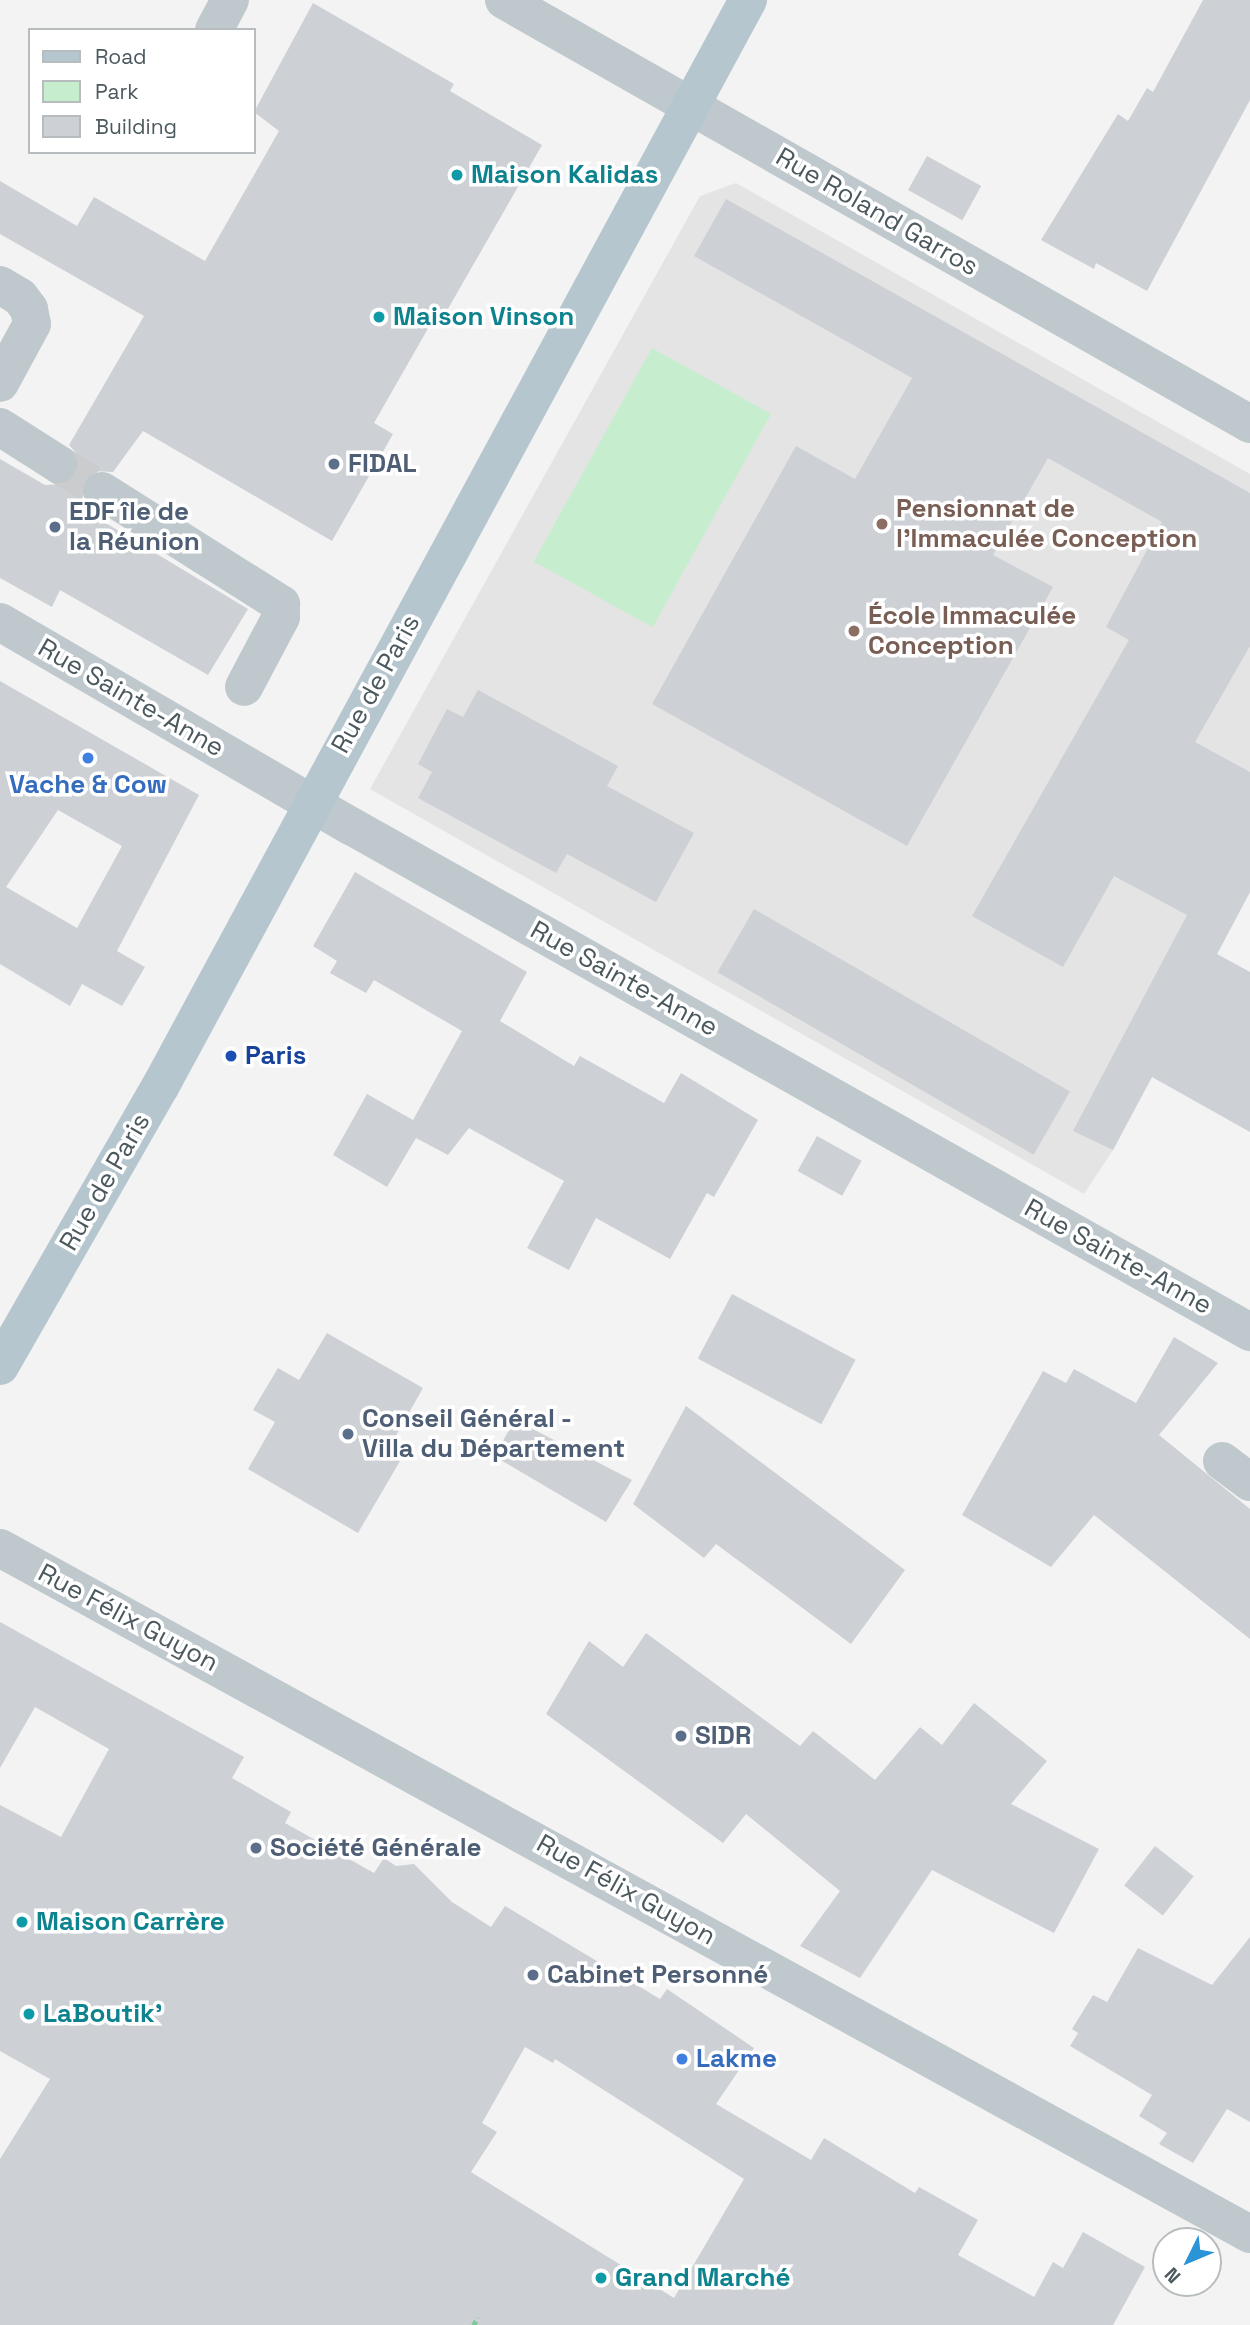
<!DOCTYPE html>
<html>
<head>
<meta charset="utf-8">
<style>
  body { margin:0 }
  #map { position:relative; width:1250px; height:2325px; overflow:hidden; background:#f4f3f3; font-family:"Space Grotesk",sans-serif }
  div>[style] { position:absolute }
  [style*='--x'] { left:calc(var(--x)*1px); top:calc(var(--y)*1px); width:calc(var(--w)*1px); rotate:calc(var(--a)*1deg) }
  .education>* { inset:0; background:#e5e4e4 }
  .green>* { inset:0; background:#c6edce; transform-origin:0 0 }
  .building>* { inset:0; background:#cdd0d4; transform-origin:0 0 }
  .minor-tunnel>* { height:38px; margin-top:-19px; transform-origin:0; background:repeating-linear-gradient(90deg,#caccce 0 38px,transparent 0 57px) }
  .path>* { height:4.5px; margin-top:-2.25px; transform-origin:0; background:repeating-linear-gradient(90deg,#81c898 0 5px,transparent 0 8.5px) }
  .minor>* { height:38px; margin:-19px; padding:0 19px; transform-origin:19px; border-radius:19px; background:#bfc9cd }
  .major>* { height:38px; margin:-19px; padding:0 19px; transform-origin:19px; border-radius:19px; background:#b5c6ce }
  .dots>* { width:19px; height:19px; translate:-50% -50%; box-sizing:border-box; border:4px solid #fff; border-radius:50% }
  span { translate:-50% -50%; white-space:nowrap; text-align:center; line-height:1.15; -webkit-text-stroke:7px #fff; paint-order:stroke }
  .culture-label { font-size:26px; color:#0d838f; font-weight:700 }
  .left { translate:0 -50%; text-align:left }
  .street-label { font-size:26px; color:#4b595e }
  .service-label { font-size:26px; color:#4e5e75; font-weight:700 }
  .education-label { font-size:26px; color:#785e54; font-weight:700 }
  .shop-label { font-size:26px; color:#366cbe; font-weight:700 }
  .transit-label { font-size:26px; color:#164399; font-weight:700 }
  .legend { position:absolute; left:28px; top:28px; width:228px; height:126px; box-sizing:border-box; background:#fff; border:2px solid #b7bdbf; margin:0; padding:9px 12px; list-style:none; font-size:21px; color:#4b595e }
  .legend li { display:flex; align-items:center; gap:14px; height:35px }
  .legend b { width:35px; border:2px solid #b7bdbf }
  .north { position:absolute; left:1152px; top:2227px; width:70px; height:70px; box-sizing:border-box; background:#fff; border:2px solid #b7bdbf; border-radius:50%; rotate:227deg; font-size:19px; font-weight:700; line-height:28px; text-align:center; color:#4b595e }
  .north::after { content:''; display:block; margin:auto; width:24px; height:32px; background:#2b94d6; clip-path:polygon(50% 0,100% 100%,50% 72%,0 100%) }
</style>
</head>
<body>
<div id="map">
  <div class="education">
    <div style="clip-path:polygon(736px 183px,1250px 474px,1250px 892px,1113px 1150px,1084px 1194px,370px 789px,700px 196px)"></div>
  </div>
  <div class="green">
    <div style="left:652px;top:348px;width:136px;height:244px;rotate:29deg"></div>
  </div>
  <div class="building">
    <div style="clip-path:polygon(1203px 0,1250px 0,1250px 100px,1147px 291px,1096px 263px,1094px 269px,1041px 240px,1118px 114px,1128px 121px,1147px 88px,1153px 92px)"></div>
    <div style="clip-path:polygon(313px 3px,454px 84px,450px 91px,542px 145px,441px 321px,434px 318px,374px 423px,393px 434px,332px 541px,143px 431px,113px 472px,92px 471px,83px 480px,80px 491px,89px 513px,248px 609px,208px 675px,60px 590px,52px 607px,0 578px,0 459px,45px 485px,67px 484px,76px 476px,78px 455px,69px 445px,144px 316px,0 234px,0 181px,77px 226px,94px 197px,205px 261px,279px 131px,254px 112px)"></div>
    <div style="left:927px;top:156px;width:62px;height:39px;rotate:29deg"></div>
    <div style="clip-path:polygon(726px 199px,1250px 493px,1250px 646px,1195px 742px,1250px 772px,1250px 892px,1217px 954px,1250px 972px,1250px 1132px,1152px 1077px,1113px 1150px,1073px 1131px,1187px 915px,1114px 876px,1063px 967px,972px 916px,1129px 640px,1106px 627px,1162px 522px,1048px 458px,993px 555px,1053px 587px,907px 846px,652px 704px,796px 446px,855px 479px,912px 378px,694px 256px)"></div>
    <div style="clip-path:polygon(evenodd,0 681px,199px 795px,117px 951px,145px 967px,122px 1006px,82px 984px,70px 1006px,0 964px,0 681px,58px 810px,122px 846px,77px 928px,6px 887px,58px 810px)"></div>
    <div style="clip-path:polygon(478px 690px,618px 766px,607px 786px,694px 833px,656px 902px,567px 854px,556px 873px,418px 798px,432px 772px,418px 764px,447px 709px,463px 717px)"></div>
    <div style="clip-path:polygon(355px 872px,527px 972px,500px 1021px,574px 1066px,580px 1056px,664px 1103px,681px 1073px,758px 1120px,714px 1197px,707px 1193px,670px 1259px,596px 1218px,569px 1270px,527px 1248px,564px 1181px,469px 1128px,448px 1155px,416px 1138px,387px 1187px,333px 1155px,367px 1094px,413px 1120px,462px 1031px,374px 980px,366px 993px,330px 973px,337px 961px,313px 946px)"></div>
    <div style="left:754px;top:909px;width:365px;height:73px;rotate:30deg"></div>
    <div style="left:817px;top:1136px;width:51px;height:40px;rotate:29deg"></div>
    <div style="left:732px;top:1294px;width:140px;height:73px;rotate:28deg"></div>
    <div style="clip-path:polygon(327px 1333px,423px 1388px,386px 1453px,400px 1461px,358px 1533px,248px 1469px,275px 1422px,253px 1410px,278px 1368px,299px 1380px)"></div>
    <div style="clip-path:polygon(1174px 1337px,1218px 1363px,1159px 1435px,1250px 1509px,1250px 1639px,1094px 1515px,1051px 1567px,962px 1515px,1043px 1371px,1066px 1383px,1074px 1369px,1136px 1403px)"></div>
    <div style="clip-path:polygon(686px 1406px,905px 1570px,851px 1644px,716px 1544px,704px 1558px,633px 1504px)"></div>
    <div style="clip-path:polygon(515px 1420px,632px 1480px,606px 1522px,494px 1456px)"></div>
    <div style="clip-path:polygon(evenodd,0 1622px,244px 1757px,232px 1778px,291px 1812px,285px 1823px,374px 1873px,384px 1858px,396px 1866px,414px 1864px,452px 1902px,491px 1927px,505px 1906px,660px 1999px,667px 1989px,754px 2048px,716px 2104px,811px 2160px,824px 2138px,915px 2193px,919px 2187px,978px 2220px,958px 2255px,1034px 2297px,1053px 2262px,1063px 2268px,1083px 2232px,1145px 2267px,1113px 2325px,0 2325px,0 2159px,50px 2079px,0 2051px,0 1805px,61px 1837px,109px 1749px,35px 1707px,0 1768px,0 1622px,525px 2047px,553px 2063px,555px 2059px,744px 2179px,674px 2298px,471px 2172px,497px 2132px,482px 2123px,525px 2047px)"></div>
    <div style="clip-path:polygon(646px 1633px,800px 1746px,813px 1731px,875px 1780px,920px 1727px,942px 1745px,974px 1703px,1047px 1761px,1011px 1804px,1099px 1849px,1054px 1933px,932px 1870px,860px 1978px,800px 1946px,840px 1891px,746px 1814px,723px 1843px,546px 1714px,589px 1641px,623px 1667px)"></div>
    <div style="left:1155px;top:1846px;width:49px;height:50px;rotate:38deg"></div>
    <div style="clip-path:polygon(1250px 1937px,1250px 2122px,1227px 2109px,1193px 2163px,1159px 2144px,1167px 2133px,1139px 2116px,1152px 2095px,1070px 2046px,1078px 2033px,1072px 2029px,1093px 1995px,1107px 2002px,1138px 1948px,1212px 1985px)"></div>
  </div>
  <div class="minor-tunnel">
    <div style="--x:58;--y:464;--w:52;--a:31.5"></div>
  </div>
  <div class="path">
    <div style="--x:473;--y:2325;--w:9;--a:-54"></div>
  </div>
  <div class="minor">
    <div style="--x:504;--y:0;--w:858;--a:29.61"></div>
    <div style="--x:214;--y:30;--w:34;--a:-62"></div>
    <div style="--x:0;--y:285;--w:23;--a:31"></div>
    <div style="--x:20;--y:297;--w:15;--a:53"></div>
    <div style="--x:29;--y:309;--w:15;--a:79"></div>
    <div style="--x:32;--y:324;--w:67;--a:118.5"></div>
    <div style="--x:0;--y:427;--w:69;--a:32.5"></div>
    <div style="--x:102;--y:491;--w:212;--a:32.3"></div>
    <div style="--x:281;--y:604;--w:13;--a:90"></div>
    <div style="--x:281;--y:617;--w:79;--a:117.9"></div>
    <div style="--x:0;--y:622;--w:406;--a:30.2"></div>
    <div style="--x:351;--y:826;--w:1032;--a:29.37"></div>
    <div style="--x:1222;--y:1461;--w:35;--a:37"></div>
    <div style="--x:0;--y:1548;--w:1426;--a:28.76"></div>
  </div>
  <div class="major">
    <div style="--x:0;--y:1366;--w:322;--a:-60.2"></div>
    <div style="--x:160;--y:1087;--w:1236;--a:-61.59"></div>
  </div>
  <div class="dots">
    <div style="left:457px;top:175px;background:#0f9aa8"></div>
    <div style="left:379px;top:317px;background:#0f9aa8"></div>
    <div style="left:334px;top:464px;background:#5c6f8a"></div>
    <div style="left:882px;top:524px;background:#8d6e63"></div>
    <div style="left:55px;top:527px;background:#5c6f8a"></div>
    <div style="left:854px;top:631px;background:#8d6e63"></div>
    <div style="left:88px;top:758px;background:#3f7fe0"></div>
    <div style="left:231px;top:1056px;background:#1a4fb4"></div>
    <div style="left:348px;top:1434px;background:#5c6f8a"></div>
    <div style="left:681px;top:1736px;background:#5c6f8a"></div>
    <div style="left:256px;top:1848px;background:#5c6f8a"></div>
    <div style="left:22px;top:1922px;background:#0f9aa8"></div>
    <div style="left:533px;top:1975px;background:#5c6f8a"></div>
    <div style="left:29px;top:2014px;background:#0f9aa8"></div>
    <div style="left:682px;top:2059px;background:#3f7fe0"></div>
    <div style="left:601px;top:2278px;background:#0f9aa8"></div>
  </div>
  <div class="culture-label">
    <span class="left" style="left:471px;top:175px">Maison Kalidas</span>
    <span class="left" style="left:393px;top:317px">Maison Vinson</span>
    <span class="left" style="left:36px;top:1922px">Maison Carrère</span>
    <span class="left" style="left:43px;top:2014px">LaBoutik'</span>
    <span class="left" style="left:615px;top:2278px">Grand Marché</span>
  </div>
  <div class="street-label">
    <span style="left:877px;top:212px;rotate:30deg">Rue Roland Garros</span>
    <span style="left:376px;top:684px;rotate:-61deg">Rue de Paris</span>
    <span style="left:131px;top:698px;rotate:30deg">Rue Sainte-Anne</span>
    <span style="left:624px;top:979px;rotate:29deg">Rue Sainte-Anne</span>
    <span style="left:105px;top:1182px;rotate:-60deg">Rue de Paris</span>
    <span style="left:1118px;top:1257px;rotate:29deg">Rue Sainte-Anne</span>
    <span style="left:128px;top:1618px;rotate:28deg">Rue Félix Guyon</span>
    <span style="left:626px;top:1890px;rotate:29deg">Rue Félix Guyon</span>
  </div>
  <div class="service-label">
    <span class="left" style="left:348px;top:464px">FIDAL</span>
    <span class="left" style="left:69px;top:527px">EDF île de<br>la Réunion</span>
    <span class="left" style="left:362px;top:1434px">Conseil Général -<br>Villa du Département</span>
    <span class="left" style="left:695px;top:1736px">SIDR</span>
    <span class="left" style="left:270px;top:1848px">Société Générale</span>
    <span class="left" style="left:547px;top:1975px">Cabinet Personné</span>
  </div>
  <div class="education-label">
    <span class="left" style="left:896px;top:524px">Pensionnat de<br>l'Immaculée Conception</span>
    <span class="left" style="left:868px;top:631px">École Immaculée<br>Conception</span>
  </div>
  <div class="shop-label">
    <span style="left:88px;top:785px">Vache &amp; Cow</span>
    <span class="left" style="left:696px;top:2059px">Lakme</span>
  </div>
  <div class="transit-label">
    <span class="left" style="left:245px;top:1056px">Paris</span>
  </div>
  <ul class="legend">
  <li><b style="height:9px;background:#b5c6ce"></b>Road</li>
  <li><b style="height:19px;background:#c6edce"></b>Park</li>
  <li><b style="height:19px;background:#cdd0d4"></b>Building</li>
  </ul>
  <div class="north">N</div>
</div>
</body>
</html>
